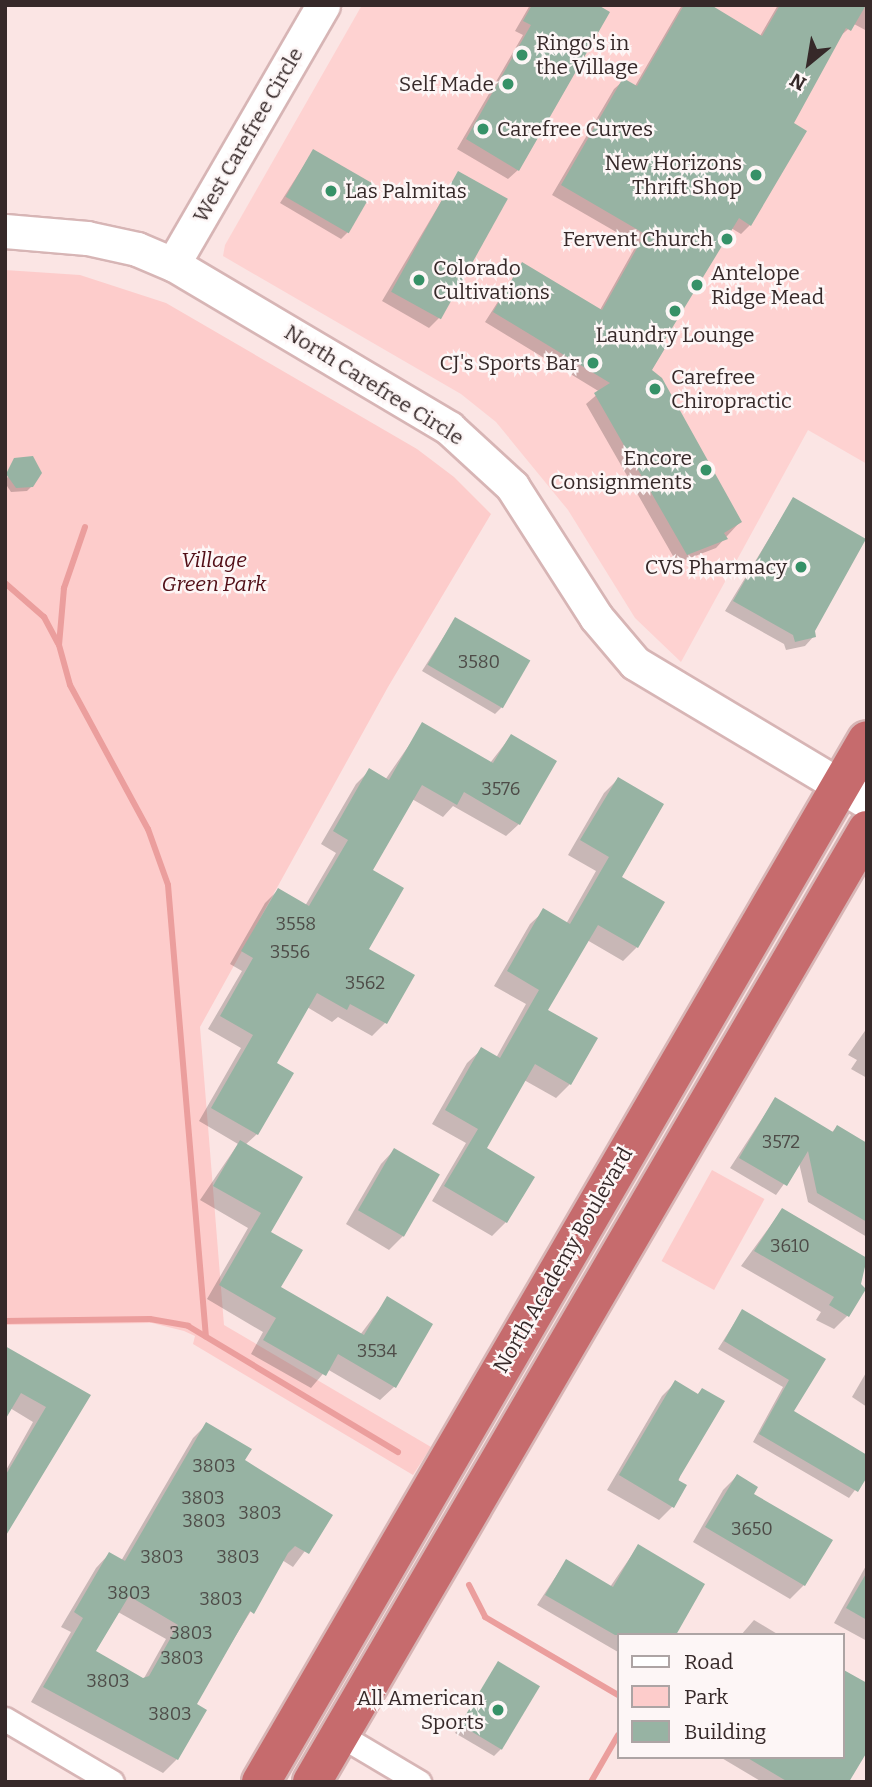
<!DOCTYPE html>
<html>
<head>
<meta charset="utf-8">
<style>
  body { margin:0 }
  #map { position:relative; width:872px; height:1787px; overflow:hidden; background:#fbe5e4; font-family:Bitter,serif }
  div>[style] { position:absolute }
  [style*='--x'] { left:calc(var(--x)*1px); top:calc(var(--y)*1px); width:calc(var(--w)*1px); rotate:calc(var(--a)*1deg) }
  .built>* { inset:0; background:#fed2d1 }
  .green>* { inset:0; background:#fdcccb; transform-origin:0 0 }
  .shadow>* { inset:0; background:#0003 }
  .stream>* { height:6px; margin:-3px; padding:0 3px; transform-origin:3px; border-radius:3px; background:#eb9e9d }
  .building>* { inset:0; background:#97b3a3; transform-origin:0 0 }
  .roads { filter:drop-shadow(2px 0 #d7b5b5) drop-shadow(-2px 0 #d7b5b5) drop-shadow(0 2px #d7b5b5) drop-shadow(0 -2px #d7b5b5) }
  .street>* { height:23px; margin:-11.5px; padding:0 11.5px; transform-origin:11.5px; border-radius:11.5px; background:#fff }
  .secondary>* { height:33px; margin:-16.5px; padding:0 16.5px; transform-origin:16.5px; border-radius:16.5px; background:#fff }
  .highway>* { height:38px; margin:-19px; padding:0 19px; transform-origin:19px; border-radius:19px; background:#c66b6d }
  .dots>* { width:19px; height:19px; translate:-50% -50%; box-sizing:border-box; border:4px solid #fdf6f6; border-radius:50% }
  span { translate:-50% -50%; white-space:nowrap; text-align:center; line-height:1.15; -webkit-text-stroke:5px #fdf6f6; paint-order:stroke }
  .number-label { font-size:18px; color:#4e4c48 }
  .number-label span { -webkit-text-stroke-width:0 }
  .poi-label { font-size:21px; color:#362929 }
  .left { translate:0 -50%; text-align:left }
  .right { translate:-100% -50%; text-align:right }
  .street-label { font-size:21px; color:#362929 }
  .park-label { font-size:21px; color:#510e16; font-style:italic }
  .frame { position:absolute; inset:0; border:7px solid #362929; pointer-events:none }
  .legend { position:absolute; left:617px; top:1633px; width:228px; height:126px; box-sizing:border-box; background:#fdf6f6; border:2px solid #ada4a4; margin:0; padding:9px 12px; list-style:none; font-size:21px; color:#362929 }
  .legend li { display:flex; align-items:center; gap:14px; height:35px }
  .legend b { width:35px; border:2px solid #ada4a4 }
  .north { position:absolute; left:774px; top:28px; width:70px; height:70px; -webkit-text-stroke:5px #fdf6f6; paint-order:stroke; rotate:210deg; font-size:19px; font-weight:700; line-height:28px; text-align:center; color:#362929 }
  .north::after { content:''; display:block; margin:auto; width:24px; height:32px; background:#362929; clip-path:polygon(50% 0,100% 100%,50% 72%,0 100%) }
</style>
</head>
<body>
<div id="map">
  <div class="built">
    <div style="clip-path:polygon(362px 5px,867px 5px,867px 464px,808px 430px,681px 662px,635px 618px,568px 510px,496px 422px,461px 394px,223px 256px,225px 245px)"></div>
  </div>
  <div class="green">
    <div style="clip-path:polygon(5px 270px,80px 275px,166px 303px,417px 449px,454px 477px,491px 514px,388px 687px,200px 1027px,224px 1325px,431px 1447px,413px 1475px,193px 1344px,195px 1336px,184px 1331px,152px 1323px,5px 1325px)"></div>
    <div style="left:712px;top:1170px;width:60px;height:104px;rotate:29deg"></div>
  </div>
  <div class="shadow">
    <div style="clip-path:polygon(530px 5px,594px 5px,518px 170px,508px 179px,457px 149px,523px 35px,515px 31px)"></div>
    <div style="clip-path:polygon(682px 5px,707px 5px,760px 36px,778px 5px,867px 5px,867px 31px,854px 24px,838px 38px,792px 124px,750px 225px,741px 234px,731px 228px,661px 344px,650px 371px,740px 522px,716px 548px,677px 563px,586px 404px,600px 392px,485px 322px,522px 264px,600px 310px,637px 244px,552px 195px,614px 89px,624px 80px,635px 86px)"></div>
    <div style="clip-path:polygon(313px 151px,348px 232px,341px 239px,280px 203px)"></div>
    <div style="clip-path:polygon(458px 173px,439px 318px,429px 328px,382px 301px)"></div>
    <div style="clip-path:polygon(15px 460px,32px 486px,27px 491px,11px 492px,5px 483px)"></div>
    <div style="clip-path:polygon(793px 499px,814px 636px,805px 646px,786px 650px,784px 644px,725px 611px)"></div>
    <div style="clip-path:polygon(455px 619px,502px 707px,495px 714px,422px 671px)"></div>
    <div style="clip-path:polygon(423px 725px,490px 763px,511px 736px,519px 824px,506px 836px,453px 806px,443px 817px,412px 799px,370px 871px,367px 949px,413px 976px,385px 1023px,372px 1036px,338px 1017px,332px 1022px,307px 1007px,275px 1063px,257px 1134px,245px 1145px,279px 1288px,360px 1335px,387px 1299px,394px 1387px,380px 1400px,327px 1369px,311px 1388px,251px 1354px,263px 1332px,207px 1299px,248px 1228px,200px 1200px,238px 1144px,199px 1121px,241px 1048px,208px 1029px,242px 971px,230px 964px,265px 903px,278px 890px,305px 906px,336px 853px,321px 844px,356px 784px,369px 771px,385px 780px)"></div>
    <div style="clip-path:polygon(618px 779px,619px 878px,637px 947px,623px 961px,587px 940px,546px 1011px,570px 1084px,556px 1098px,524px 1080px,484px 1149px,532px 1177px,506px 1222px,492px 1236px,432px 1201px,466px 1143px,432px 1124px,467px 1063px,481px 1050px,496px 1058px,526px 1004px,494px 986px,530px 924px,544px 911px,566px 924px,596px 871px,568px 855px,604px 793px)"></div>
    <div style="clip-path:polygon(867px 1028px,867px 1078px,851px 1069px,857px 1060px,848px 1055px)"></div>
    <div style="clip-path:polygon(775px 1099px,831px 1133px,837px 1127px,867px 1145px,867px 1237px,808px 1202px,799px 1163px,776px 1195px,730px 1168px)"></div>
    <div style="clip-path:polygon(394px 1150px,403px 1236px,389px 1250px,346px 1224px,381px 1164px)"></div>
    <div style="clip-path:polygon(782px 1210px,867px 1260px,848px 1315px,834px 1329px,816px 1320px,821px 1312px,741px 1266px)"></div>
    <div style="clip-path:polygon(742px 1311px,824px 1359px,792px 1412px,867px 1474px,849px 1498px,753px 1442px,783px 1387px,718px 1349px)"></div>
    <div style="clip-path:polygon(5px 1348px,89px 1396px,5px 1534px,5px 1472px,33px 1422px,10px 1408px)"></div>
    <div style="clip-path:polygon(867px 1371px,867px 1407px,852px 1397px)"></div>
    <div style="clip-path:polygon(675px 1383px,697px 1395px,702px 1390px,672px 1507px,659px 1520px,607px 1490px,662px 1396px)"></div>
    <div style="clip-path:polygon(evenodd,207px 1424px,243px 1461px,331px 1516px,293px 1567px,282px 1560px,194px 1704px,177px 1759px,163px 1773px,31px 1702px,71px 1632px,61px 1627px,96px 1568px,109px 1554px,121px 1561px,193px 1438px,207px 1424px,118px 1612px,166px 1639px,143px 1680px,94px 1652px,118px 1612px)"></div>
    <div style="clip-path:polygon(737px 1476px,804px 1585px,790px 1599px,693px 1542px,723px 1490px)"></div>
    <div style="clip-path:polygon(638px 1546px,618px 1652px,537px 1605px,566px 1561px,610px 1587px)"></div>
    <div style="clip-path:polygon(867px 1564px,867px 1641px,834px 1623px)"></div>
    <div style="clip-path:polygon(754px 1620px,779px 1635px,741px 1635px)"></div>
    <div style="clip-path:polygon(498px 1664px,501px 1749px,494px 1756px,455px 1733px)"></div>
    <div style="clip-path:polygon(720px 1757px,842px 1757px,847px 1782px,762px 1782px)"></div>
  </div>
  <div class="stream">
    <div style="--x:85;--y:527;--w:65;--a:109"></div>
    <div style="--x:64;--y:588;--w:57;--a:95"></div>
    <div style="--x:59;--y:645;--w:41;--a:74.6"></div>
    <div style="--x:70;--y:685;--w:164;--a:61.6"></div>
    <div style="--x:148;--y:829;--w:59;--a:70.3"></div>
    <div style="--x:168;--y:885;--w:453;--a:85.2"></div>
    <div style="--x:5;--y:583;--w:52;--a:41.1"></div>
    <div style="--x:44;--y:617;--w:30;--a:62"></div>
    <div style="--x:5;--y:1321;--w:145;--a:-0.8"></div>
    <div style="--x:150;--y:1319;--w:39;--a:10"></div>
    <div style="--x:188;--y:1326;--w:245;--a:31"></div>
    <div style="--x:469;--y:1585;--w:36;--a:63"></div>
    <div style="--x:485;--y:1617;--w:154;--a:30.4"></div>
    <div style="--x:591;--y:1782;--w:54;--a:-60.1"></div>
  </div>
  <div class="building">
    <div style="clip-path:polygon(532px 5px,598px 5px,610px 12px,519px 171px,466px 139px,531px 25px,523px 21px)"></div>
    <div style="clip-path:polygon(684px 5px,711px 5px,762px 36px,780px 5px,866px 5px,851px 31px,846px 28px,794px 123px,807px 131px,751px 226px,739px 218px,663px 343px,667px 345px,652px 370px,662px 378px,742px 522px,724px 533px,728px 539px,687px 555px,594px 393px,610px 383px,493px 312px,522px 262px,602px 310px,645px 234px,561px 185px,623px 78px,637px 86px)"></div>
    <div style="left:313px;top:149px;width:73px;height:55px;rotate:30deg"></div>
    <div style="left:458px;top:171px;width:57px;height:138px;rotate:29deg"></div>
    <div style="clip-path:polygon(33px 456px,42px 473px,33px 487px,16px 488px,6px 474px,14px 458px)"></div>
    <div style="clip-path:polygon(793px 497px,866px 539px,815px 631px,816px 637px,795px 642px,793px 635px,733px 601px)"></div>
    <div style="left:455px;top:617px;width:87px;height:55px;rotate:30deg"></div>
    <div style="clip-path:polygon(422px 722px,493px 763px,511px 734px,557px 761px,520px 825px,464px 792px,457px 805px,422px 785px,373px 870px,404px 888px,369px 949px,415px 975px,387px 1024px,350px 1004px,347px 1010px,317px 993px,277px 1063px,294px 1073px,258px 1135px,211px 1108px,253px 1035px,220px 1016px,253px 958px,241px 951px,278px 888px,309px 906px,348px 840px,333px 831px,369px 768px,389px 780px)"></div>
    <div style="clip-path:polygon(618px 777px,664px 804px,622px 877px,665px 902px,638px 948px,598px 925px,548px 1010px,598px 1038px,571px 1085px,535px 1064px,487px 1148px,535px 1177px,507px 1223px,444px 1186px,478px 1129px,445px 1110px,481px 1047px,500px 1058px,539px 990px,507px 971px,543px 908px,570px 924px,609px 857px,580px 840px)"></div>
    <div style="clip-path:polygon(775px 1097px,833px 1132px,837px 1125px,867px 1143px,867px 1222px,817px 1193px,808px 1151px,787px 1186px,739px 1158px)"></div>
    <div style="clip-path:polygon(240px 1140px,303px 1177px,271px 1232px,303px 1250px,281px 1287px,364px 1335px,387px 1296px,433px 1324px,396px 1388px,338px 1354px,326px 1376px,263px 1340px,276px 1318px,219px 1285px,261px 1213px,213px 1186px)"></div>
    <div style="left:394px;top:1148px;width:53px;height:72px;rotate:30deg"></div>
    <div style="clip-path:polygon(782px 1208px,867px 1258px,861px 1284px,866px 1289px,849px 1317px,829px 1305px,834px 1297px,754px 1251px)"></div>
    <div style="clip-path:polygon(742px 1309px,826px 1359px,794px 1411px,867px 1455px,867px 1477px,858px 1492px,759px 1434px,789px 1380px,724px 1341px)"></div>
    <div style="clip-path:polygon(5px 1346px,91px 1395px,5px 1537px,5px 1476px,46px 1407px,21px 1393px,5px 1420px)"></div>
    <div style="clip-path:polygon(675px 1380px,698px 1394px,702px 1388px,725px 1401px,678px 1480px,687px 1485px,674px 1508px,619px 1475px)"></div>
    <div style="clip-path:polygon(evenodd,206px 1422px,252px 1449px,245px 1460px,333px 1515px,309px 1554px,295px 1546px,288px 1553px,254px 1614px,250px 1611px,197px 1704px,207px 1710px,178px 1760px,43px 1687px,83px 1618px,74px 1612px,109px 1552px,125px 1561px,206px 1422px,129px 1596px,178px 1625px,149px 1676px,143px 1678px,96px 1651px,129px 1596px)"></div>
    <div style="clip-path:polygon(737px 1474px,758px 1487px,754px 1494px,833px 1540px,805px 1586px,705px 1527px)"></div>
    <div style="clip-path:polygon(638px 1544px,705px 1584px,676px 1635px,615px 1635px,545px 1595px,566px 1559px,613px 1587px)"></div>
    <div style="clip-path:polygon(867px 1572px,867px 1620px,846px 1608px)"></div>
    <div style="left:498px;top:1661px;width:49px;height:74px;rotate:31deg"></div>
    <div style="clip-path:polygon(842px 1669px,867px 1683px,867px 1752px,849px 1782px,788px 1782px,746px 1757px,842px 1757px)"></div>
  </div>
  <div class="roads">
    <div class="street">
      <div style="--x:5;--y:1719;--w:124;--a:30.5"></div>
      <div style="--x:340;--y:1735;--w:92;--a:30.7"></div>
    </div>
    <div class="secondary">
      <div style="--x:5;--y:231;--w:82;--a:4.9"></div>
      <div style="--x:87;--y:238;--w:51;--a:12.4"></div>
      <div style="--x:137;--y:249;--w:39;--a:23"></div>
      <div style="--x:173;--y:264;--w:321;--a:30.7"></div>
      <div style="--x:449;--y:428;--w:86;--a:42.6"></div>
      <div style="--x:512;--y:486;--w:156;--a:57.3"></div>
      <div style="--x:596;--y:617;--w:60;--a:49.7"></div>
      <div style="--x:635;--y:663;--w:270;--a:30.9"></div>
      <div style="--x:173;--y:264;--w:299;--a:-59.9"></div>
    </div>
    <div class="highway">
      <div style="--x:261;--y:1782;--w:1205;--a:-59.82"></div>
      <div style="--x:312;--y:1782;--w:1102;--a:-59.76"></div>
    </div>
  </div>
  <div class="dots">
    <div style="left:522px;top:55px;background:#369167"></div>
    <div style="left:508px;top:84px;background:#369167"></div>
    <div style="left:483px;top:129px;background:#369167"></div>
    <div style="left:756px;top:175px;background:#369167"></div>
    <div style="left:331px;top:191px;background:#369167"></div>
    <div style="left:727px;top:239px;background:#369167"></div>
    <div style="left:419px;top:280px;background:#369167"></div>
    <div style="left:697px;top:285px;background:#369167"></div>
    <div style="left:675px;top:311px;background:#369167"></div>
    <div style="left:593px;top:363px;background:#369167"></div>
    <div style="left:655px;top:389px;background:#369167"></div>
    <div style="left:706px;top:470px;background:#369167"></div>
    <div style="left:801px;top:567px;background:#369167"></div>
    <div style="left:498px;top:1710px;background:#369167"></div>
  </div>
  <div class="number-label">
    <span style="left:479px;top:662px">3580</span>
    <span style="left:501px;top:789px">3576</span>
    <span style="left:296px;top:924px">3558</span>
    <span style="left:290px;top:952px">3556</span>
    <span style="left:365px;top:983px">3562</span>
    <span style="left:781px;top:1142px">3572</span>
    <span style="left:790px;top:1246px">3610</span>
    <span style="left:377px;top:1351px">3534</span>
    <span style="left:214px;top:1466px">3803</span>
    <span style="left:203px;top:1498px">3803</span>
    <span style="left:260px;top:1513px">3803</span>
    <span style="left:204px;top:1521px">3803</span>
    <span style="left:752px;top:1529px">3650</span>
    <span style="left:162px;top:1557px">3803</span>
    <span style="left:238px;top:1557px">3803</span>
    <span style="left:129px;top:1593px">3803</span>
    <span style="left:221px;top:1599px">3803</span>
    <span style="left:191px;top:1633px">3803</span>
    <span style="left:182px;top:1658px">3803</span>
    <span style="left:108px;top:1681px">3803</span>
    <span style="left:170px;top:1714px">3803</span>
  </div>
  <div class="poi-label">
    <span class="left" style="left:536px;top:55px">Ringo's in<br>the Village</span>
    <span class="right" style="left:494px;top:84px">Self Made</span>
    <span class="left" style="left:497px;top:129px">Carefree Curves</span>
    <span class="right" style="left:742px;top:175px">New Horizons<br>Thrift Shop</span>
    <span class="left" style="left:345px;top:191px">Las Palmitas</span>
    <span class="right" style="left:713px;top:239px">Fervent Church</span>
    <span class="left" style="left:433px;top:280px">Colorado<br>Cultivations</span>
    <span class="left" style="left:711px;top:285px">Antelope<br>Ridge Mead</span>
    <span style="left:675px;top:335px">Laundry Lounge</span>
    <span class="right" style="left:579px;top:363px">CJ's Sports Bar</span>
    <span class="left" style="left:671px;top:389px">Carefree<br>Chiropractic</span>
    <span class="right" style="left:692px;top:470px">Encore<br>Consignments</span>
    <span class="right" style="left:787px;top:567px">CVS Pharmacy</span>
    <span class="right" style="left:484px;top:1710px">All American<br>Sports</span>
  </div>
  <div class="street-label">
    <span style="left:248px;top:135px;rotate:-60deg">West Carefree Circle</span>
    <span style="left:374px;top:385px;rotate:32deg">North Carefree Circle</span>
    <span style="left:563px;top:1260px;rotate:-60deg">North Academy Boulevard</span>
  </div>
  <div class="park-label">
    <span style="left:214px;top:572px">Village<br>Green Park</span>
  </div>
  <div class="frame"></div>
  <ul class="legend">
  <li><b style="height:9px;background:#fff"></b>Road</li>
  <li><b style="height:19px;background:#fdcccb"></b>Park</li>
  <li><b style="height:19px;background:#97b3a3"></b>Building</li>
  </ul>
  <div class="north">N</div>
</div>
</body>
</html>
